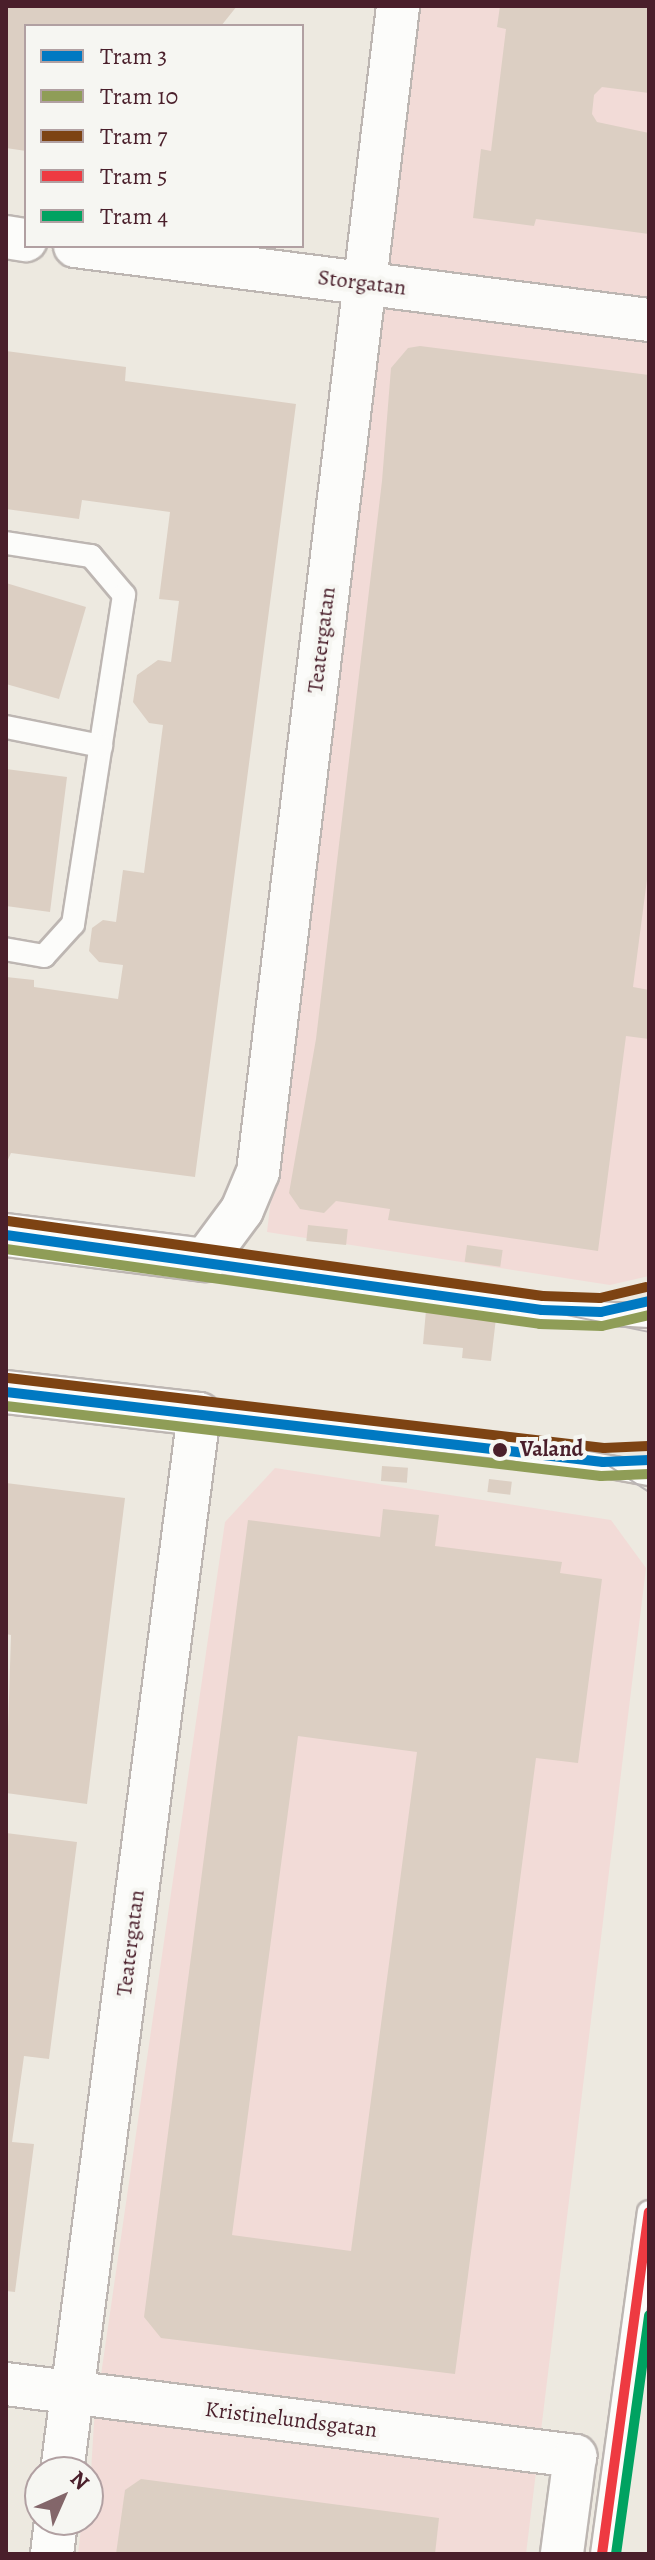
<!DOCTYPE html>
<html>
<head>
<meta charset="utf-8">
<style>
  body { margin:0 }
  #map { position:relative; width:655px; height:2560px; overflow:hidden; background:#ede9e0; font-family:Alegreya,serif }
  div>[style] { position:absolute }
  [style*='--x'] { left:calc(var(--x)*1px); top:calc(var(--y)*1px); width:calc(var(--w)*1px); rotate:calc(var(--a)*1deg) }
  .built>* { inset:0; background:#f2dbd7 }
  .building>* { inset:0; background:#dccfc3; transform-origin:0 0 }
  .roads { filter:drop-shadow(2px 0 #bdb6b2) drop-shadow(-2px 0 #bdb6b2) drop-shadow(0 2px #bdb6b2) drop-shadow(0 -2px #bdb6b2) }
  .service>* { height:22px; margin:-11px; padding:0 11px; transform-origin:11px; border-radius:11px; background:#fcfcfa }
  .minor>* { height:42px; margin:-21px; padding:0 21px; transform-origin:21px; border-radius:21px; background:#fcfcfa }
  .tram>* { height:2px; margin:-1px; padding:0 1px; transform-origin:1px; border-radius:1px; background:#bab4b5 }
  .tram-1>* { height:10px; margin:-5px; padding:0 5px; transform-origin:5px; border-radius:5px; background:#0079c2 }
  .tram-2>* { height:10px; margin:-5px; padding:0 5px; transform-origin:5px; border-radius:5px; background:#8f9d57 }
  .tram-3>* { height:10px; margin:-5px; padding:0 5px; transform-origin:5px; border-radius:5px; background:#7d4313 }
  .tram-4>* { height:10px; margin:-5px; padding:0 5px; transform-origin:5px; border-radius:5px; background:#ee3a41 }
  .tram-5>* { height:10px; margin:-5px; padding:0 5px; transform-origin:5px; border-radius:5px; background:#00a261 }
  .dots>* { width:22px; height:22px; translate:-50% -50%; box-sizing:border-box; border:4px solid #f6f6f2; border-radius:50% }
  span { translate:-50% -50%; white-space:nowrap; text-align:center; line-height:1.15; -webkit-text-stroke:8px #f6f6f2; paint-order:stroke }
  .street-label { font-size:22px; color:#4a1f2b }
  .stop-label { font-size:22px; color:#4a1f2b; font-weight:700 }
  .left { translate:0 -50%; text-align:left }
  .frame { position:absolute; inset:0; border:8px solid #4a1f2b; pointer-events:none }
  .legend { position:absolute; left:24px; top:24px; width:280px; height:224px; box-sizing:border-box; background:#f6f6f2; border:2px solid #b1a0a2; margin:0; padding:10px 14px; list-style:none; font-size:24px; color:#4a1f2b }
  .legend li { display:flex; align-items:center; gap:16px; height:40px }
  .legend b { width:40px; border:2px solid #b1a0a2 }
  .north { position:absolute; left:24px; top:2456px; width:80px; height:80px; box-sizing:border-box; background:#f6f6f2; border:2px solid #b1a0a2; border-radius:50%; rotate:45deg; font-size:22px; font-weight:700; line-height:32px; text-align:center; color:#4a1f2b }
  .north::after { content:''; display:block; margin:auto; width:28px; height:36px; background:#83666a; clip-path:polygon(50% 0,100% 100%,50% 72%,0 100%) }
</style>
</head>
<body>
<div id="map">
  <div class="built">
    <div style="clip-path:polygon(414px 6px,649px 6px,649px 1276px,610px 1285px,267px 1232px)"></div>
    <div style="clip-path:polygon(275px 1468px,611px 1520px,646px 1568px,526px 2554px,78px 2554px,82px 2520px,88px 2520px,94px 2423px,225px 1522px)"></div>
  </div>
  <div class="building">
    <div style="clip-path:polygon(6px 6px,237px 6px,221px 26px,26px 26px,26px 151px,6px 148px)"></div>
    <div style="clip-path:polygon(500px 6px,649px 6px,649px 93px,602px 87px,594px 95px,592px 114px,597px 122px,649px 133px,649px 234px,536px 219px,534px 226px,473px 218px,481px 149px,491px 151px,506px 29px,497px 27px)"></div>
    <div style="clip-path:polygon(420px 346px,649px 375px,649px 864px,633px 987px,649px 990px,649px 1039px,626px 1036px,598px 1251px,388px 1220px,390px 1209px,336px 1201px,324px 1213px,300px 1209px,289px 1193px,316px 1039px,382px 481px,391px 368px,408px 348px)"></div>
    <div style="clip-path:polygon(6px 351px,126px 367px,125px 381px,296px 404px,195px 1177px,11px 1153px,6px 1164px,6px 977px,34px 980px,34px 987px,118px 999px,123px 965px,99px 962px,89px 951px,92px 928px,103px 920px,116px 922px,123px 870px,144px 873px,163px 725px,149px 723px,133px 702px,137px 675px,158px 660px,171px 662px,179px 601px,159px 599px,170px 512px,82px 500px,79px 519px,6px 509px)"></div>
    <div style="clip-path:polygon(6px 583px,86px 607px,59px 699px,6px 684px)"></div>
    <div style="clip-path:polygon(6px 769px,67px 777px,50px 912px,6px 906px)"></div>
    <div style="left:308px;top:1225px;width:40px;height:16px;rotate:6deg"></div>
    <div style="left:467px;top:1245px;width:36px;height:17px;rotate:8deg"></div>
    <div style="clip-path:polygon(426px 1310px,496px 1318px,491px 1361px,462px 1358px,463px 1348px,423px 1344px)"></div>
    <div style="left:382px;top:1466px;width:26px;height:15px;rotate:4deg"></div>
    <div style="left:489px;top:1479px;width:23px;height:13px;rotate:7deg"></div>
    <div style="clip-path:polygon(6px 1483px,125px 1498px,87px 1804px,6px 1793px,11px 1635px,6px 1634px)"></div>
    <div style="clip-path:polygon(evenodd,383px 1509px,439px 1515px,435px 1546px,562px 1562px,560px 1573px,602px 1579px,578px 1763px,536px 1758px,455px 2374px,161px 2338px,144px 2317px,248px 1520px,380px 1537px,383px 1509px,298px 1736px,417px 1752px,351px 2251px,232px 2235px,298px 1736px)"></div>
    <div style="clip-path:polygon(6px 1833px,77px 1842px,49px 2059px,24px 2056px,12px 2142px,34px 2144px,15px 2292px,6px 2291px)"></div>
    <div style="clip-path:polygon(141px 2479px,439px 2518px,435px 2554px,116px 2554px,125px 2490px)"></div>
  </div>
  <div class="roads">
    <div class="service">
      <div style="--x:6;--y:543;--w:86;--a:8.7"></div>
      <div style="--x:91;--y:556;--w:51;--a:49.8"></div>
      <div style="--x:124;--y:595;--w:333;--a:98.8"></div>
      <div style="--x:73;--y:924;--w:43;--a:132.2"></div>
      <div style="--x:44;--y:956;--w:39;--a:-170"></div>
      <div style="--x:6;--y:727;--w:97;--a:11.3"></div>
      <div style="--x:205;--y:1260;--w:341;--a:8.4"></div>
      <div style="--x:542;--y:1310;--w:107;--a:3.2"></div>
      <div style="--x:199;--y:1414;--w:303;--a:6.3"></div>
      <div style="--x:500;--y:1447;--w:151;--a:10.3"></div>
      <div style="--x:602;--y:2554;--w:345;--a:-82.2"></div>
    </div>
    <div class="minor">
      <div style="--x:6;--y:237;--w:20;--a:9"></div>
      <div style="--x:75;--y:246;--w:579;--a:7.35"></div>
      <div style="--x:6;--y:1235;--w:201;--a:7.2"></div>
      <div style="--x:205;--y:1260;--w:62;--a:-53.5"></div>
      <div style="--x:242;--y:1210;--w:41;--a:-67.2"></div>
      <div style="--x:258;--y:1172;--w:1174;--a:-83.15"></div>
      <div style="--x:6;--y:1392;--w:194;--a:6.5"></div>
      <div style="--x:199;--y:1414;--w:1067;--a:97.38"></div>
      <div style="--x:6;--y:2384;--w:574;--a:7.21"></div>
      <div style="--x:575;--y:2456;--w:99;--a:97.6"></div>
      <div style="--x:52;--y:2554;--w:34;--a:-83"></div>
    </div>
  </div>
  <div class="tram">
    <div style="--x:542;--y:1310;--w:109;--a:11.6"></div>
    <div style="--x:603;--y:1462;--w:55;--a:33.1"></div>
  </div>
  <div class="tram-1">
    <div style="--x:6;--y:1235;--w:541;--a:7.97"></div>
    <div style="--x:542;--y:1310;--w:59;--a:1.9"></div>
    <div style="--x:601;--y:1312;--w:49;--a:-12.9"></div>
    <div style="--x:6;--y:1392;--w:601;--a:6.69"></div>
    <div style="--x:603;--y:1462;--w:46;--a:-2.5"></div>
  </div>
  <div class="tram-2">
    <div style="--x:6;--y:1249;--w:539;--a:7.99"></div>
    <div style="--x:540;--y:1324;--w:62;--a:1.8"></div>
    <div style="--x:602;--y:1326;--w:48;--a:-13.2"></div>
    <div style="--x:6;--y:1406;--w:599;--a:6.71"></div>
    <div style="--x:601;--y:1476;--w:48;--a:-2.4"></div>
  </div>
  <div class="tram-3">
    <div style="--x:8;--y:1221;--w:540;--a:7.98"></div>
    <div style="--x:543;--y:1296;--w:57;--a:2"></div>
    <div style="--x:600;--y:1298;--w:47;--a:-13.4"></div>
    <div style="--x:8;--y:1378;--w:600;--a:6.7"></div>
    <div style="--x:604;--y:1448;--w:44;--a:-2.6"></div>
  </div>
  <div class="tram-4">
    <div style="--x:602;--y:2554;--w:345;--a:-82.2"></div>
  </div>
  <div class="tram-5">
    <div style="--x:616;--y:2554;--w:241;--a:-82.1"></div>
  </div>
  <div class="dots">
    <div style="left:500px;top:1450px;background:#4a1f2b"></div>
  </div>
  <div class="street-label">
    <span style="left:362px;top:283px;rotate:7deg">Storgatan</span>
    <span style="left:322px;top:640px;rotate:-83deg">Teatergatan</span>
    <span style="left:131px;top:1943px;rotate:-83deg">Teatergatan</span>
    <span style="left:291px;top:2420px;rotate:7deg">Kristinelundsgatan</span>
  </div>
  <div class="stop-label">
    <span class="left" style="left:520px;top:1450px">Valand</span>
  </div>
  <div class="frame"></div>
  <ul class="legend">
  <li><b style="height:10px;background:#0079c2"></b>Tram 3</li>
  <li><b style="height:10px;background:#8f9d57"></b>Tram 10</li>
  <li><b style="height:10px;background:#7d4313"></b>Tram 7</li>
  <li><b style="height:10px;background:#ee3a41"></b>Tram 5</li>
  <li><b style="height:10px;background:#00a261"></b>Tram 4</li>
  </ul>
  <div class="north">N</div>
</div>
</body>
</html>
